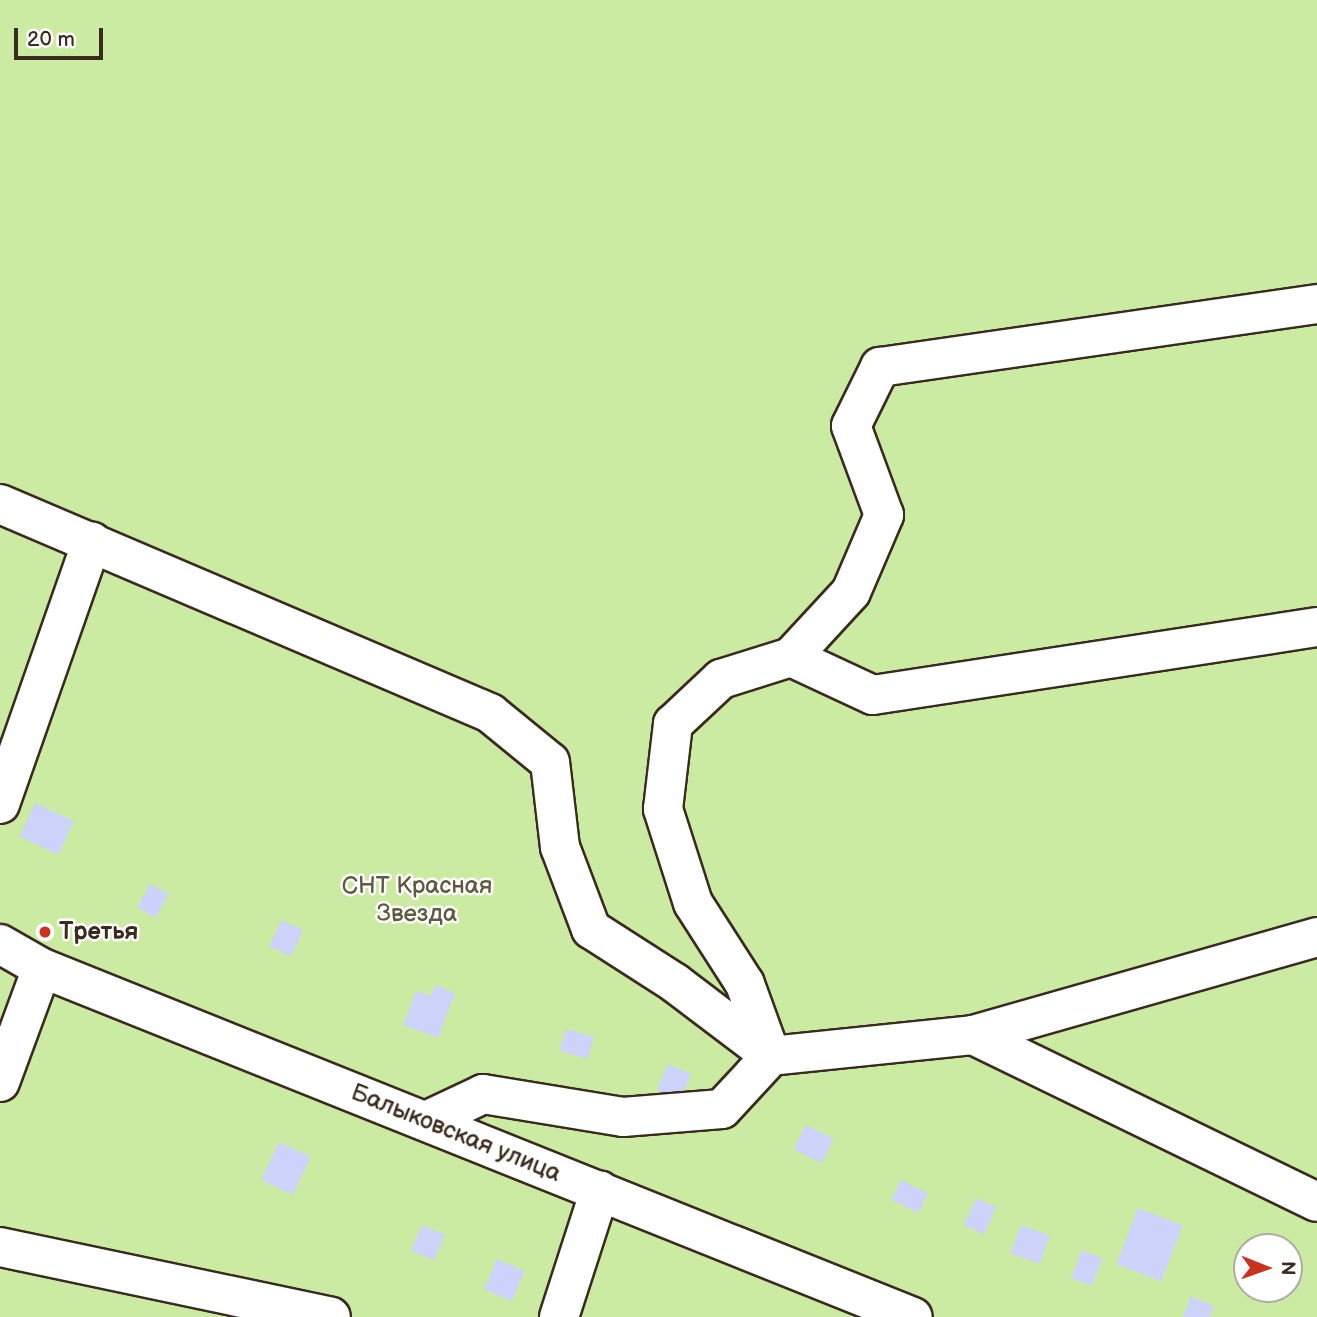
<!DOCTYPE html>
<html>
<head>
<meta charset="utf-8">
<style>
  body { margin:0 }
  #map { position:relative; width:1317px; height:1317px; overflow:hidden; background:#fff; font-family:"Balsamiq Sans",sans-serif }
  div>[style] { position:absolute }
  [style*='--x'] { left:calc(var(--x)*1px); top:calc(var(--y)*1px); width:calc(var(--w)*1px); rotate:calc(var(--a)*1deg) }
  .green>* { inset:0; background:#cceba2 }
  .building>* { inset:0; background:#cdd3fb; transform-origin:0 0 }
  .roads { filter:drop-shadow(2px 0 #3b2a1e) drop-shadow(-2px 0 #3b2a1e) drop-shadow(0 2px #3b2a1e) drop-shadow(0 -2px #3b2a1e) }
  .minor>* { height:38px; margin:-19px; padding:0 19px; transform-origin:19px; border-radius:19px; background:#fff }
  .dots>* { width:19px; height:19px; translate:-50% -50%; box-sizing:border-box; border:4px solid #fff; border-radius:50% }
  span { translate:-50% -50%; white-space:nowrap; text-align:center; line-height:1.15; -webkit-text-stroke:5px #fff; paint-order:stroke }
  .park-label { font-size:24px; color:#5f5a3f }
  .poi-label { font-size:24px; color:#3b2a1e; font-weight:700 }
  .left { translate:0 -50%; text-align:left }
  .street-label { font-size:24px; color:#3b2a1e }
  .north { position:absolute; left:1233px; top:1233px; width:70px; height:70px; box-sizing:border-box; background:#fff; border:2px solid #b1aaa5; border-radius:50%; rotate:91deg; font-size:19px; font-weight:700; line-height:28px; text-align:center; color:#3b2a1e }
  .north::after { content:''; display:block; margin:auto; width:24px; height:32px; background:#c8321e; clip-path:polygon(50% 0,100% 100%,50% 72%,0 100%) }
  .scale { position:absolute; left:14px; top:28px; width:89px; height:32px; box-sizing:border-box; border:4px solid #3b2a1e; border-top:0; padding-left:9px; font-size:21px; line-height:24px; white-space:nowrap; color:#3b2a1e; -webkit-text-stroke:5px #fff; paint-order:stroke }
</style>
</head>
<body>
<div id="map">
  <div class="green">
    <div style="clip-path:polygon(evenodd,0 0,1317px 0,1317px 1317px,0 1317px,0 0,1247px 1247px,1289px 1247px,1289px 1289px,1247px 1289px,1247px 1247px)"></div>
  </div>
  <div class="building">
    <div style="left:35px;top:803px;width:43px;height:37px;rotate:25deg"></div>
    <div style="left:150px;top:884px;width:21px;height:27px;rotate:28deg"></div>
    <div style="left:281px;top:920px;width:24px;height:29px;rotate:24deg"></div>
    <div style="clip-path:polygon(435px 985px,455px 993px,438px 1038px,403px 1025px,416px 991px,431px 996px)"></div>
    <div style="left:566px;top:1029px;width:29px;height:23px;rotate:16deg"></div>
    <div style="left:668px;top:1064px;width:25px;height:28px;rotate:23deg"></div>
    <div style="left:806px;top:1125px;width:31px;height:27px;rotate:27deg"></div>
    <div style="left:279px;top:1142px;width:35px;height:42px;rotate:25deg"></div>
    <div style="left:901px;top:1180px;width:30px;height:22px;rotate:26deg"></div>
    <div style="left:976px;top:1198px;width:22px;height:30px;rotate:24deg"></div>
    <div style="left:1138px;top:1208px;width:48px;height:60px;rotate:21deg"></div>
    <div style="left:422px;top:1225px;width:25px;height:28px;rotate:23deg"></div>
    <div style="left:1021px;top:1225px;width:31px;height:30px;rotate:21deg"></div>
    <div style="left:1082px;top:1250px;width:22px;height:30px;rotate:21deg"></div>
    <div style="left:497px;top:1259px;width:30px;height:33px;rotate:23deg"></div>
    <div style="clip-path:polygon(1191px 1296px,1214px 1306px,1210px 1317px,1183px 1317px)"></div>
  </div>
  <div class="roads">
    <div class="minor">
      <div style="--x:0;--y:504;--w:533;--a:23.1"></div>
      <div style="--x:490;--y:713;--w:77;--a:39.2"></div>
      <div style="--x:550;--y:762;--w:86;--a:83.3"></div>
      <div style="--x:560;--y:847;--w:88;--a:69.3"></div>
      <div style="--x:591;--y:929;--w:100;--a:32.7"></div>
      <div style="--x:675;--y:983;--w:121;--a:37.2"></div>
      <div style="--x:771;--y:1056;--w:203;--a:-5.9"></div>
      <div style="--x:973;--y:1035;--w:358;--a:-15.9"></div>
      <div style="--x:791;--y:657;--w:90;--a:24.9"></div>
      <div style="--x:873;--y:695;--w:449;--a:-8.7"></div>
      <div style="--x:0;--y:804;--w:278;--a:-70.7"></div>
      <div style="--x:0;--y:944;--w:48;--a:29.7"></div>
      <div style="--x:42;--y:968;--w:938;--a:21.84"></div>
      <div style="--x:973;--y:1035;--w:382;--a:25.9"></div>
      <div style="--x:0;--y:1082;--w:121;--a:-69.8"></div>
      <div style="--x:426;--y:1121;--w:63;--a:-25.3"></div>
      <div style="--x:483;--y:1094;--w:142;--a:9.3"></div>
      <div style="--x:623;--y:1117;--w:99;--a:-4.6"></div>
      <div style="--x:722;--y:1109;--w:72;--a:-47.2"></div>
      <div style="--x:771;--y:1056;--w:77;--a:-109.9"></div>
      <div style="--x:745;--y:984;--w:96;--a:-122.7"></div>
      <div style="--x:693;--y:903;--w:99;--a:-107.7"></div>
      <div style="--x:663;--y:809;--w:86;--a:-83.3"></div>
      <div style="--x:673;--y:724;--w:66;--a:-43.2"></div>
      <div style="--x:721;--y:679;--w:73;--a:-17.4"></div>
      <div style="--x:791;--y:657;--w:88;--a:-47.3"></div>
      <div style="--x:851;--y:592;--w:84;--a:-66.8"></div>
      <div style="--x:884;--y:515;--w:95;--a:-110.3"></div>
      <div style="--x:851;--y:426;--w:66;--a:-63.8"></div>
      <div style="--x:880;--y:367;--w:442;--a:-8.2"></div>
      <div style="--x:0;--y:1247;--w:338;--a:11.9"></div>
      <div style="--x:559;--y:1317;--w:133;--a:-72.1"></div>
    </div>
  </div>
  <div class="dots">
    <div style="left:45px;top:932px;background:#c8321e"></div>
  </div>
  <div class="park-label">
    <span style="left:417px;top:900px">СНТ Красная<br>Звезда</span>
  </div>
  <div class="poi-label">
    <span class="left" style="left:59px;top:932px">Третья</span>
  </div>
  <div class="street-label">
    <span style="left:456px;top:1133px;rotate:22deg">Балыковская улица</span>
  </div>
  <div class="north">N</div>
  <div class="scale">20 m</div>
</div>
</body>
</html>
